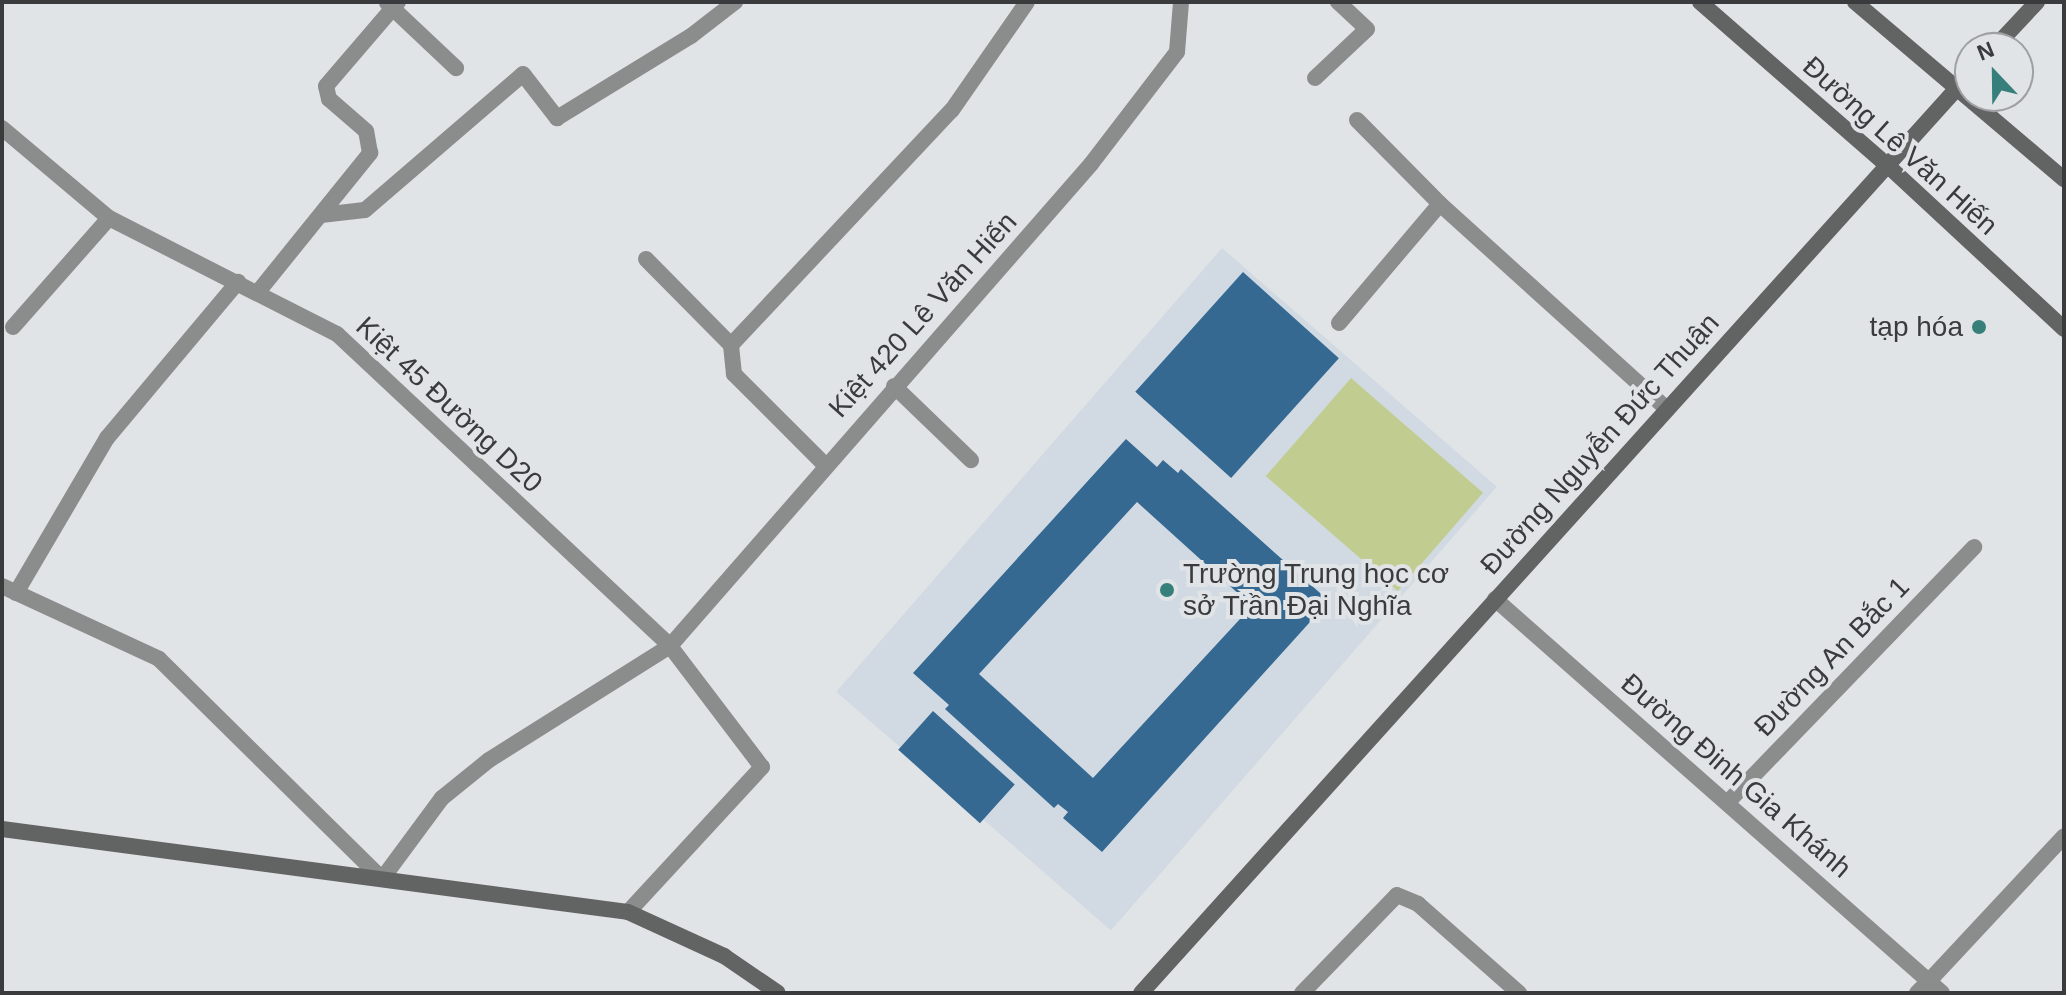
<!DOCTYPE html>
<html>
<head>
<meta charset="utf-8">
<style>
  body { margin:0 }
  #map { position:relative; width:2066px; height:995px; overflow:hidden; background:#e1e4e7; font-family:Helvetica,sans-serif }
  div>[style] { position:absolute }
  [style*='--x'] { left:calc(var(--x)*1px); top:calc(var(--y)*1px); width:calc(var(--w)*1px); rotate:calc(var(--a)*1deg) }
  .built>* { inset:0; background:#d1dae3; transform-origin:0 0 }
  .green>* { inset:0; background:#c1cd90; transform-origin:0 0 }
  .building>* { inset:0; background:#356992; transform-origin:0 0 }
  .lane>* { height:16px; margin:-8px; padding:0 8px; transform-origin:8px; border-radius:8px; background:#8b8d8d }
  .street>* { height:16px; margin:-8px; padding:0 8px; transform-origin:8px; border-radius:8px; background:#8b8d8d }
  .secondary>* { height:16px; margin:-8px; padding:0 8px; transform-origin:8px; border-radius:8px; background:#626464 }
  .dots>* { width:22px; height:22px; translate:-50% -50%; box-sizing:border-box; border:4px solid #e1e4e7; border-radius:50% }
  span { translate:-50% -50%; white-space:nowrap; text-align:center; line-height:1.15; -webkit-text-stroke:8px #e1e4e7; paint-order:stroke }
  .street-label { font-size:28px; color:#3a3b3d }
  .poi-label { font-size:28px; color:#3a3b3d }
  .right { translate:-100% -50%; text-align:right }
  .left { translate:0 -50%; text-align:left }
  .frame { position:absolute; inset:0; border:4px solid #3a3b3d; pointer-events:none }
  .north { position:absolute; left:1954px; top:32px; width:80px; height:80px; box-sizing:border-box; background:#e1e4e7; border:2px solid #9ea0a3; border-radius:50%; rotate:338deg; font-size:22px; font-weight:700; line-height:32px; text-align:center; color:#3a3b3d }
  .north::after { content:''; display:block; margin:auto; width:28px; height:36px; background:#377f7b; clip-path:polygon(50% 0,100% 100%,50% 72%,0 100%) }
</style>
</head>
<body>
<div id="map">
  <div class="built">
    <div style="left:1222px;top:248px;width:364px;height:588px;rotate:41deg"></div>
  </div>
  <div class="green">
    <div style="left:1351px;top:378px;width:175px;height:130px;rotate:41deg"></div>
  </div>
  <div class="building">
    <div style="left:1243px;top:272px;width:129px;height:161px;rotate:42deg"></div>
    <div style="clip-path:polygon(evenodd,1126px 439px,1157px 467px,1163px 460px,1178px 473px,1181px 469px,1329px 601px,1102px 852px,1063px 818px,1068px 812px,1058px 804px,1054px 808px,945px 709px,949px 705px,913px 673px,1126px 439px,1137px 502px,1252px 606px,1093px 778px,979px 674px,1137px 502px)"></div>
    <div style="left:933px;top:711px;width:110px;height:52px;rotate:42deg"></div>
  </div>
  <div class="lane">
    <div style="--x:1315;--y:78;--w:71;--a:-43.3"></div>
    <div style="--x:1367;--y:29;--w:40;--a:-137"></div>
    <div style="--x:1302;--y:993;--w:136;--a:-45.9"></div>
    <div style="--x:1397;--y:895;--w:23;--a:23"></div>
    <div style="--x:1418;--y:904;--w:135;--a:41.4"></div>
    <div style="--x:1917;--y:993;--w:17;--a:-45"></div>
  </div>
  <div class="street">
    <div style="--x:387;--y:3;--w:95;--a:43.3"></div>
    <div style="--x:1357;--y:120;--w:118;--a:45.3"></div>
    <div style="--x:1440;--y:204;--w:306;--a:42.1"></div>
    <div style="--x:2;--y:128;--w:140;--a:40.1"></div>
    <div style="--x:109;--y:218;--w:256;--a:27"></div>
    <div style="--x:337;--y:334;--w:456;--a:43.1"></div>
    <div style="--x:670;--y:646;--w:152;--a:52.8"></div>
    <div style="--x:762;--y:767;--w:197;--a:132.7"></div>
    <div style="--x:321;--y:215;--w:44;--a:-6.5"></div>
    <div style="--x:365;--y:210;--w:208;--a:-40.7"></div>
    <div style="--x:523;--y:74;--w:56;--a:52.3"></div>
    <div style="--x:557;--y:118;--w:157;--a:-31.5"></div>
    <div style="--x:691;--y:36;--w:56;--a:-37.7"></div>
    <div style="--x:646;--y:259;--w:121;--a:45.3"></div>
    <div style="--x:258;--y:292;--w:179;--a:-51.1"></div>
    <div style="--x:370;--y:153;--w:22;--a:-100"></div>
    <div style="--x:366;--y:131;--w:49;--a:-139.1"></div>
    <div style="--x:329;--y:99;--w:13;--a:-103"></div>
    <div style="--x:326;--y:86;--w:111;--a:-49.4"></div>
    <div style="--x:1339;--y:323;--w:156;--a:-49.7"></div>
    <div style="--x:13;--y:327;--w:145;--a:-48.6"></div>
    <div style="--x:894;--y:386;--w:107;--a:43.9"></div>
    <div style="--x:825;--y:465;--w:129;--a:-135"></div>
    <div style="--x:734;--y:374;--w:29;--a:-96"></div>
    <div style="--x:731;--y:345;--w:323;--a:-46.8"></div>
    <div style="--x:952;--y:110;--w:131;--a:-55.2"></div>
    <div style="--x:2;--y:586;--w:173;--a:24.9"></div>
    <div style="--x:159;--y:659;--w:313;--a:44.6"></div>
    <div style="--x:382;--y:879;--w:101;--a:-53.5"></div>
    <div style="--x:442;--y:798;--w:60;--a:-39"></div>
    <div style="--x:489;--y:760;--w:214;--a:-32.2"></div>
    <div style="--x:670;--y:646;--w:640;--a:-48.86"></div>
    <div style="--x:1091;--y:164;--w:141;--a:-52.5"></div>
    <div style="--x:1177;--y:52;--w:50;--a:-85.4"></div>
    <div style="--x:16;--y:593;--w:180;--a:-59.6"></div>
    <div style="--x:107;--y:438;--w:204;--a:-50"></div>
    <div style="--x:1495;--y:599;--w:596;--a:41.39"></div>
    <div style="--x:1727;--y:803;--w:356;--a:-46"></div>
    <div style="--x:1929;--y:981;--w:198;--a:-47"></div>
  </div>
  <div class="secondary">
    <div style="--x:1700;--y:2;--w:247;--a:41.1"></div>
    <div style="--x:1886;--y:164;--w:243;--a:42.8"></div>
    <div style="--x:1855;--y:2;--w:274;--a:40.3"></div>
    <div style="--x:1994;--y:48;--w:63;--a:-46.9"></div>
    <div style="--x:2;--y:829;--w:631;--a:7.55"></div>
    <div style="--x:628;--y:912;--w:106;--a:24.6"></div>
    <div style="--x:724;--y:956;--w:65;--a:34.4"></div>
    <div style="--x:1141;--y:993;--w:1238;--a:-47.95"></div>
  </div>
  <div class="dots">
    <div style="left:1979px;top:327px;background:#377f7b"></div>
    <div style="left:1167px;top:590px;background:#377f7b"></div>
  </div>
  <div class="street-label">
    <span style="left:1900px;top:146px;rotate:42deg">Đường Lê Văn Hiến</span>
    <span style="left:923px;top:315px;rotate:-48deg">Kiệt 420 Lê Văn Hiến</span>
    <span style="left:449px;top:405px;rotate:43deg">Kiệt 45 Đường D20</span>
    <span style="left:1600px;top:444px;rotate:-48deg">Đường Nguyễn Đức Thuận</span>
    <span style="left:1832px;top:657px;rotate:-46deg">Đường An Bắc 1</span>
    <span style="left:1736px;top:776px;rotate:41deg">Đường Đinh Gia Khánh</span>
  </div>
  <div class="poi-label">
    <span class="right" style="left:1963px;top:327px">tạp hóa</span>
    <span class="left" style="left:1183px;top:590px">Trường Trung học cơ<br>sở Trần Đại Nghĩa</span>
  </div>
  <div class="frame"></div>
  <div class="north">N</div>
</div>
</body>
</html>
